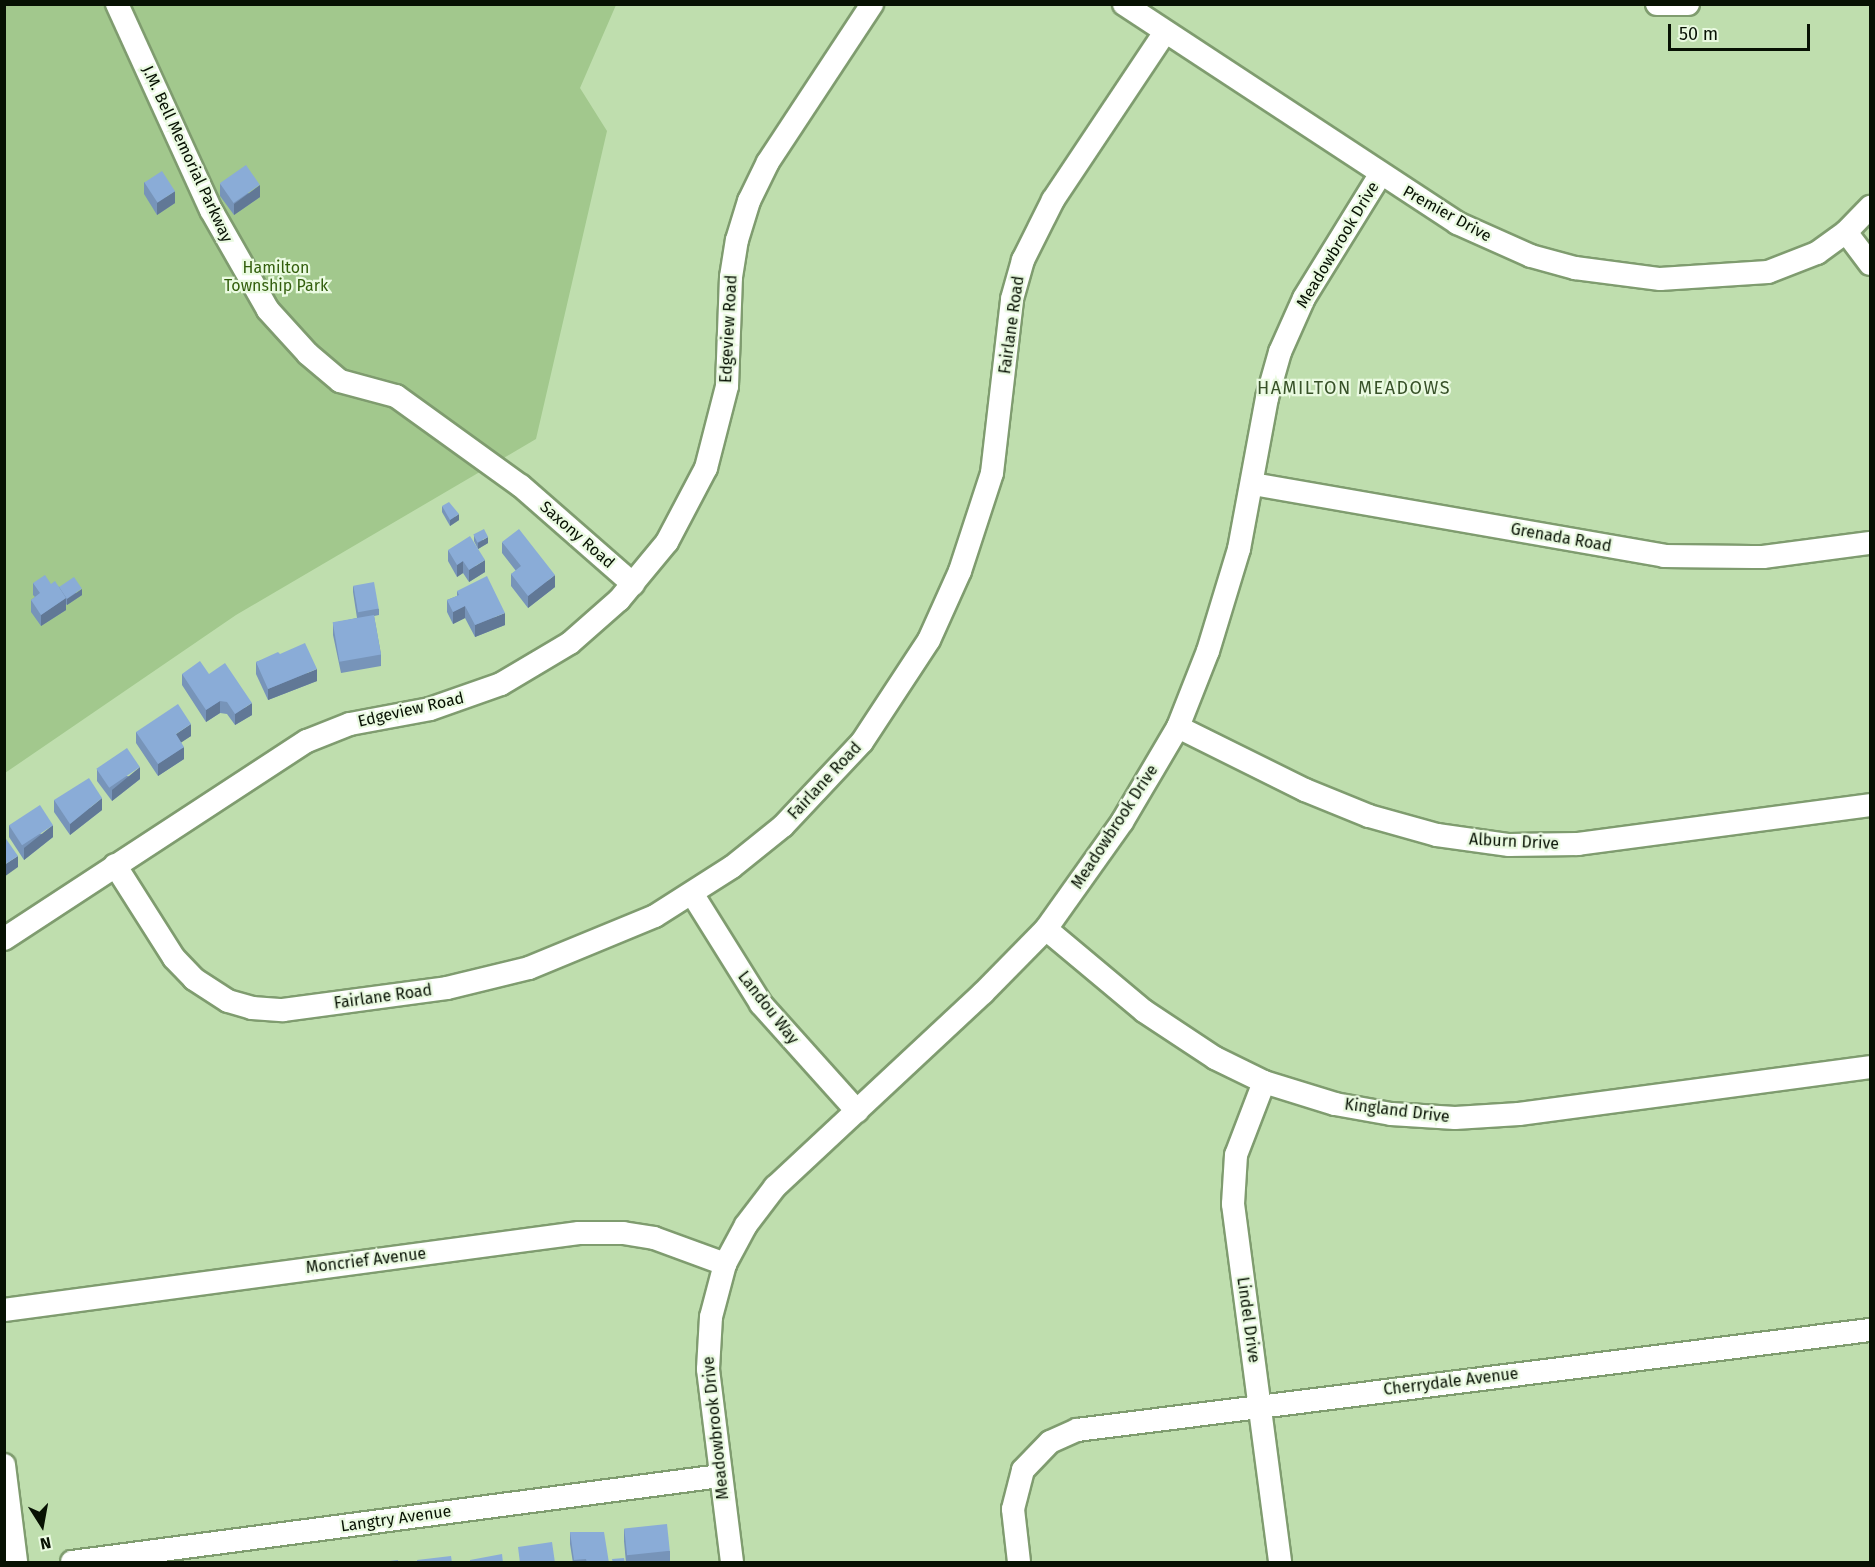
<!DOCTYPE html>
<html>
<head>
<meta charset="utf-8">
<style>
  body { margin:0 }
  #map { position:relative; width:1875px; height:1567px; overflow:hidden; background:#bfdeae; font-family:"Fira Sans",sans-serif }
  div>[style] { position:absolute }
  [style*='--x'] { left:calc(var(--x)*1px); top:calc(var(--y)*1px); width:calc(var(--w)*1px); rotate:calc(var(--a)*1deg) }
  .green>* { inset:0; background:#a2c88d }
  .roads { filter:drop-shadow(2px 0 #7f9c6f) drop-shadow(-2px 0 #7f9c6f) drop-shadow(0 2px #7f9c6f) drop-shadow(0 -2px #7f9c6f) }
  .minor>* { height:22px; margin:-11px; padding:0 11px; transform-origin:11px; border-radius:11px; background:#fff }
  .wall>* { inset:0; background:#7794b9 }
  .shaded-wall>* { inset:0; background:#617896 }
  .building>* { inset:0; background:#8aacd7; transform-origin:0 0 }
  span { translate:-50% -50%; white-space:nowrap; text-align:center; line-height:1.15; -webkit-text-stroke:4.5px #eafae1; paint-order:stroke }
  .street-label { font-size:16px; color:#071103 }
  .park-label { font-size:16px; color:#325e0c }
  .neighbourhood-label { font-size:18px; color:#375128; letter-spacing:1.5px }
  .frame { position:absolute; inset:0; border:6px solid #071103; pointer-events:none }
  .north { position:absolute; left:12px; top:1495px; width:60px; height:60px; -webkit-text-stroke:4px #eafae1; paint-order:stroke; rotate:169deg; font-size:16px; font-weight:700; line-height:24px; text-align:center; color:#071103 }
  .north::after { content:''; display:block; margin:auto; width:21px; height:27px; background:#071103; clip-path:polygon(50% 0,100% 100%,50% 72%,0 100%) }
  .scale { position:absolute; left:1668px; top:24px; width:142px; height:27px; box-sizing:border-box; border:3px solid #071103; border-top:0; padding-left:8px; font-size:18px; line-height:21px; white-space:nowrap; color:#071103; -webkit-text-stroke:4px #eafae1; paint-order:stroke }
</style>
</head>
<body>
<div id="map">
  <div class="green">
    <div style="clip-path:polygon(5px 5px,616px 5px,580px 88px,607px 131px,536px 439px,236px 615px,5px 773px)"></div>
  </div>
  <div class="roads">
    <div class="minor">
      <div style="--x:117;--y:4;--w:226;--a:65.5"></div>
      <div style="--x:211;--y:210;--w:115;--a:60.3"></div>
      <div style="--x:268;--y:310;--w:59;--a:47.7"></div>
      <div style="--x:308;--y:354;--w:42;--a:40.2"></div>
      <div style="--x:340;--y:381;--w:58;--a:15"></div>
      <div style="--x:396;--y:396;--w:154;--a:35.8"></div>
      <div style="--x:521;--y:486;--w:149;--a:41.2"></div>
      <div style="--x:1124;--y:4;--w:399;--a:33.3"></div>
      <div style="--x:1457;--y:223;--w:81;--a:24"></div>
      <div style="--x:1531;--y:256;--w:46;--a:15.3"></div>
      <div style="--x:1575;--y:268;--w:86;--a:7.4"></div>
      <div style="--x:1660;--y:279;--w:108;--a:-3.7"></div>
      <div style="--x:1768;--y:272;--w:53;--a:-21.2"></div>
      <div style="--x:1817;--y:253;--w:36;--a:-36"></div>
      <div style="--x:1846;--y:232;--w:35;--a:-46"></div>
      <div style="--x:1657;--y:4;--w:31;--a:0"></div>
      <div style="--x:1846;--y:232;--w:40;--a:53"></div>
      <div style="--x:1253;--y:484;--w:417;--a:9.9"></div>
      <div style="--x:1664;--y:556;--w:99;--a:0.6"></div>
      <div style="--x:1763;--y:557;--w:108;--a:-7.5"></div>
      <div style="--x:1178;--y:727;--w:142;--a:26.4"></div>
      <div style="--x:1305;--y:790;--w:69;--a:22.1"></div>
      <div style="--x:1369;--y:816;--w:71;--a:15.6"></div>
      <div style="--x:1437;--y:835;--w:73;--a:7.9"></div>
      <div style="--x:1509;--y:845;--w:69;--a:-0.8"></div>
      <div style="--x:1578;--y:844;--w:295;--a:-7.6"></div>
      <div style="--x:115;--y:865;--w:110;--a:57.6"></div>
      <div style="--x:174;--y:958;--w:29;--a:46"></div>
      <div style="--x:194;--y:979;--w:40;--a:32.9"></div>
      <div style="--x:228;--y:1001;--w:25;--a:16"></div>
      <div style="--x:252;--y:1008;--w:31;--a:4"></div>
      <div style="--x:283;--y:1010;--w:165;--a:-7.6"></div>
      <div style="--x:447;--y:988;--w:84;--a:-13.7"></div>
      <div style="--x:529;--y:968;--w:136;--a:-22.4"></div>
      <div style="--x:655;--y:916;--w:91;--a:-32.5"></div>
      <div style="--x:732;--y:867;--w:65;--a:-38.8"></div>
      <div style="--x:783;--y:826;--w:115;--a:-46.8"></div>
      <div style="--x:862;--y:742;--w:122;--a:-56.7"></div>
      <div style="--x:929;--y:640;--w:76;--a:-65.8"></div>
      <div style="--x:960;--y:571;--w:103;--a:-71.9"></div>
      <div style="--x:992;--y:473;--w:175;--a:-83.4"></div>
      <div style="--x:1012;--y:299;--w:41;--a:-74.2"></div>
      <div style="--x:1023;--y:260;--w:67;--a:-63.4"></div>
      <div style="--x:1053;--y:200;--w:202;--a:-56.3"></div>
      <div style="--x:693;--y:895;--w:128;--a:58"></div>
      <div style="--x:761;--y:1004;--w:144;--a:48.1"></div>
      <div style="--x:1046;--y:929;--w:128;--a:39.9"></div>
      <div style="--x:1144;--y:1011;--w:85;--a:33.5"></div>
      <div style="--x:1215;--y:1058;--w:55;--a:26.1"></div>
      <div style="--x:1264;--y:1082;--w:74;--a:17.2"></div>
      <div style="--x:1335;--y:1104;--w:57;--a:10.1"></div>
      <div style="--x:1391;--y:1114;--w:64;--a:3.6"></div>
      <div style="--x:1455;--y:1118;--w:64;--a:-3.6"></div>
      <div style="--x:1519;--y:1114;--w:354;--a:-7.6"></div>
      <div style="--x:4;--y:939;--w:362;--a:-33.2"></div>
      <div style="--x:307;--y:741;--w:46;--a:-21.6"></div>
      <div style="--x:350;--y:724;--w:81;--a:-10.6"></div>
      <div style="--x:430;--y:709;--w:75;--a:-19.4"></div>
      <div style="--x:501;--y:684;--w:80;--a:-30.7"></div>
      <div style="--x:570;--y:643;--w:65;--a:-41.3"></div>
      <div style="--x:619;--y:600;--w:75;--a:-50.4"></div>
      <div style="--x:667;--y:542;--w:84;--a:-62.2"></div>
      <div style="--x:706;--y:468;--w:85;--a:-75.6"></div>
      <div style="--x:727;--y:386;--w:109;--a:-87.9"></div>
      <div style="--x:731;--y:277;--w:37;--a:-81"></div>
      <div style="--x:737;--y:240;--w:41;--a:-72.9"></div>
      <div style="--x:749;--y:201;--w:43;--a:-64"></div>
      <div style="--x:768;--y:162;--w:189;--a:-56.6"></div>
      <div style="--x:1264;--y:1082;--w:78;--a:111"></div>
      <div style="--x:1236;--y:1155;--w:49;--a:93.5"></div>
      <div style="--x:1233;--y:1204;--w:361;--a:82.5"></div>
      <div style="--x:4;--y:1310;--w:580;--a:-7.63"></div>
      <div style="--x:579;--y:1233;--w:44;--a:0"></div>
      <div style="--x:623;--y:1233;--w:31;--a:9"></div>
      <div style="--x:654;--y:1238;--w:76;--a:20.1"></div>
      <div style="--x:4;--y:1465;--w:98;--a:82.9"></div>
      <div style="--x:72;--y:1562;--w:654;--a:-7.56"></div>
      <div style="--x:732;--y:1562;--w:194;--a:-97.1"></div>
      <div style="--x:708;--y:1369;--w:52;--a:-86.7"></div>
      <div style="--x:711;--y:1317;--w:55;--a:-75.2"></div>
      <div style="--x:725;--y:1264;--w:44;--a:-61.7"></div>
      <div style="--x:746;--y:1225;--w:48;--a:-52.7"></div>
      <div style="--x:775;--y:1187;--w:284;--a:-43"></div>
      <div style="--x:983;--y:993;--w:90;--a:-45.5"></div>
      <div style="--x:1046;--y:929;--w:131;--a:-54.6"></div>
      <div style="--x:1122;--y:822;--w:110;--a:-59.5"></div>
      <div style="--x:1178;--y:727;--w:82;--a:-68.5"></div>
      <div style="--x:1208;--y:651;--w:107;--a:-73.1"></div>
      <div style="--x:1239;--y:549;--w:154;--a:-79.5"></div>
      <div style="--x:1267;--y:398;--w:48;--a:-74.2"></div>
      <div style="--x:1280;--y:352;--w:59;--a:-66"></div>
      <div style="--x:1304;--y:298;--w:145;--a:-58.3"></div>
      <div style="--x:1019;--y:1562;--w:53;--a:-96.5"></div>
      <div style="--x:1013;--y:1509;--w:40;--a:-75.6"></div>
      <div style="--x:1023;--y:1470;--w:39;--a:-46"></div>
      <div style="--x:1050;--y:1442;--w:30;--a:-24"></div>
      <div style="--x:1077;--y:1430;--w:799;--a:-7.19"></div>
    </div>
  </div>
  <div class="wall">
    <div style="clip-path:polygon(144px 182px,175px 203px,157px 215px,144px 194px)"></div>
    <div style="clip-path:polygon(220px 184px,260px 197px,234px 215px,220px 196px)"></div>
    <div style="clip-path:polygon(442px 506px,459px 520px,450px 526px,442px 512px)"></div>
    <div style="clip-path:polygon(474px 535px,488px 543px,478px 549px,474px 541px)"></div>
    <div style="clip-path:polygon(502px 542px,555px 587px,528px 608px,511px 586px,511px 574px,516px 571px,502px 553px)"></div>
    <div style="clip-path:polygon(448px 550px,485px 572px,469px 582px,463px 573px,457px 577px,448px 561px)"></div>
    <div style="clip-path:polygon(33px 583px,51px 584px,82px 595px,67px 605px,66px 604px,66px 610px,41px 626px,31px 612px,31px 600px,35px 597px,33px 595px)"></div>
    <div style="clip-path:polygon(353px 586px,379px 609px,379px 615px,374px 616px,381px 654px,381px 666px,341px 673px,333px 635px,333px 623px,357px 618px,353px 592px)"></div>
    <div style="clip-path:polygon(457px 591px,505px 625px,475px 637px,465px 618px,453px 624px,447px 612px,447px 600px,457px 596px)"></div>
    <div style="clip-path:polygon(280px 654px,317px 681px,268px 700px,256px 674px,256px 662px)"></div>
    <div style="clip-path:polygon(182px 674px,209px 674px,252px 715px,235px 725px,227px 714px,220px 713px,206px 722px,182px 685px)"></div>
    <div style="clip-path:polygon(136px 732px,191px 736px,181px 742px,184px 759px,158px 776px,136px 743px)"></div>
    <div style="clip-path:polygon(97px 769px,140px 779px,112px 801px,97px 781px)"></div>
    <div style="clip-path:polygon(54px 800px,102px 810px,70px 835px,54px 812px)"></div>
    <div style="clip-path:polygon(9px 825px,53px 837px,24px 860px,9px 837px)"></div>
    <div style="clip-path:polygon(624px 1529px,670px 1551px,670px 1563px,626px 1563px,624px 1541px)"></div>
    <div style="clip-path:polygon(570px 1532px,609px 1563px,573px 1563px,570px 1544px)"></div>
  </div>
  <div class="shaded-wall">
    <div style="clip-path:polygon(260px 185px,260px 197px,234px 215px,234px 204px)"></div>
    <div style="clip-path:polygon(175px 191px,175px 203px,157px 215px,157px 203px)"></div>
    <div style="clip-path:polygon(459px 514px,459px 520px,450px 526px,450px 520px)"></div>
    <div style="clip-path:polygon(488px 537px,488px 543px,478px 549px,478px 543px)"></div>
    <div style="clip-path:polygon(485px 560px,485px 572px,469px 582px,469px 570px)"></div>
    <div style="clip-path:polygon(463px 561px,463px 573px,457px 577px,457px 565px)"></div>
    <div style="clip-path:polygon(555px 575px,555px 587px,528px 608px,528px 596px)"></div>
    <div style="clip-path:polygon(82px 589px,82px 595px,67px 605px,67px 599px)"></div>
    <div style="clip-path:polygon(66px 598px,66px 610px,41px 626px,41px 615px)"></div>
    <div style="clip-path:polygon(465px 606px,465px 618px,453px 624px,453px 612px)"></div>
    <div style="clip-path:polygon(505px 613px,505px 625px,475px 637px,475px 625px)"></div>
    <div style="clip-path:polygon(317px 669px,317px 681px,268px 700px,268px 689px)"></div>
    <div style="clip-path:polygon(220px 701px,220px 713px,206px 722px,206px 710px)"></div>
    <div style="clip-path:polygon(252px 703px,252px 715px,235px 725px,235px 714px)"></div>
    <div style="clip-path:polygon(191px 724px,191px 736px,176px 746px,176px 734px)"></div>
    <div style="clip-path:polygon(184px 747px,184px 759px,158px 776px,158px 764px)"></div>
    <div style="clip-path:polygon(140px 767px,140px 779px,112px 801px,112px 790px)"></div>
    <div style="clip-path:polygon(102px 798px,102px 810px,70px 835px,70px 824px)"></div>
    <div style="clip-path:polygon(53px 825px,53px 837px,24px 860px,24px 848px)"></div>
    <div style="clip-path:polygon(18px 856px,18px 867px,4px 877px,4px 865px)"></div>
  </div>
  <div class="building">
    <div style="left:246px;top:165px;width:24px;height:32px;rotate:55deg"></div>
    <div style="left:162px;top:171px;width:24px;height:21px;rotate:57deg"></div>
    <div style="clip-path:polygon(449px 502px,459px 514px,450px 520px,442px 506px)"></div>
    <div style="left:484px;top:529px;width:9px;height:12px;rotate:63deg"></div>
    <div style="clip-path:polygon(519px 529px,555px 575px,528px 596px,511px 574px,521px 566px,502px 542px)"></div>
    <div style="clip-path:polygon(470px 536px,485px 560px,469px 570px,463px 561px,457px 565px,448px 550px)"></div>
    <div style="clip-path:polygon(45px 575px,51px 584px,55px 581px,66px 598px,41px 615px,31px 600px,40px 593px,33px 583px)"></div>
    <div style="clip-path:polygon(487px 576px,505px 613px,475px 625px,465px 606px,453px 612px,447px 600px,459px 595px,457px 591px)"></div>
    <div style="left:74px;top:577px;width:14px;height:18px;rotate:56deg"></div>
    <div style="left:374px;top:582px;width:27px;height:21px;rotate:80deg"></div>
    <div style="left:374px;top:615px;width:40px;height:42px;rotate:80deg"></div>
    <div style="clip-path:polygon(305px 643px,317px 669px,268px 689px,256px 662px,278px 652px,280px 654px)"></div>
    <div style="clip-path:polygon(200px 661px,209px 674px,225px 663px,252px 703px,235px 714px,227px 702px,220px 701px,206px 710px,182px 674px)"></div>
    <div style="clip-path:polygon(178px 704px,191px 724px,176px 734px,184px 747px,158px 764px,136px 732px)"></div>
    <div style="left:127px;top:748px;width:23px;height:37px;rotate:56deg"></div>
    <div style="clip-path:polygon(89px 778px,102px 798px,70px 824px,54px 800px)"></div>
    <div style="left:40px;top:805px;width:24px;height:37px;rotate:57deg"></div>
    <div style="clip-path:polygon(4px 836px,18px 856px,4px 865px)"></div>
    <div style="left:667px;top:1524px;width:27px;height:43px;rotate:84deg"></div>
    <div style="clip-path:polygon(570px 1532px,604px 1532px,609px 1563px,587px 1563px,586px 1559px,574px 1560px)"></div>
    <div style="clip-path:polygon(552px 1542px,555px 1563px,520px 1563px,518px 1547px)"></div>
    <div style="clip-path:polygon(502px 1554px,503px 1563px,470px 1563px,470px 1560px)"></div>
    <div style="clip-path:polygon(451px 1556px,452px 1563px,417px 1563px,417px 1560px)"></div>
    <div style="clip-path:polygon(624px 1558px,625px 1563px,613px 1563px,612px 1559px)"></div>
    <div style="clip-path:polygon(398px 1560px,398px 1563px,374px 1563px)"></div>
  </div>
  <div class="street-label">
    <span style="left:187px;top:154px;rotate:65deg">J.M. Bell Memorial Parkway</span>
    <span style="left:1447px;top:214px;rotate:29deg">Premier Drive</span>
    <span style="left:1338px;top:245px;rotate:-59deg">Meadowbrook Drive</span>
    <span style="left:1012px;top:325px;rotate:-82deg">Fairlane Road</span>
    <span style="left:729px;top:329px;rotate:-87deg">Edgeview Road</span>
    <span style="left:577px;top:535px;rotate:41deg">Saxony Road</span>
    <span style="left:1561px;top:538px;rotate:10deg">Grenada Road</span>
    <span style="left:411px;top:710px;rotate:-13deg">Edgeview Road</span>
    <span style="left:825px;top:781px;rotate:-47deg">Fairlane Road</span>
    <span style="left:1115px;top:827px;rotate:-57deg">Meadowbrook Drive</span>
    <span style="left:1514px;top:842px;rotate:3deg">Alburn Drive</span>
    <span style="left:383px;top:997px;rotate:-8deg">Fairlane Road</span>
    <span style="left:768px;top:1008px;rotate:52deg">Landou Way</span>
    <span style="left:1397px;top:1111px;rotate:7deg">Kingland Drive</span>
    <span style="left:366px;top:1261px;rotate:-7deg">Moncrief Avenue</span>
    <span style="left:1248px;top:1320px;rotate:82deg">Lindel Drive</span>
    <span style="left:1451px;top:1382px;rotate:-7deg">Cherrydale Avenue</span>
    <span style="left:716px;top:1428px;rotate:-96deg">Meadowbrook Drive</span>
    <span style="left:396px;top:1519px;rotate:-8deg">Langtry Avenue</span>
  </div>
  <div class="park-label">
    <span style="left:276px;top:277px">Hamilton<br>Township Park</span>
  </div>
  <div class="neighbourhood-label">
    <span style="left:1354px;top:388px">HAMILTON MEADOWS</span>
  </div>
  <div class="frame"></div>
  <div class="north">N</div>
  <div class="scale">50 m</div>
</div>
</body>
</html>
